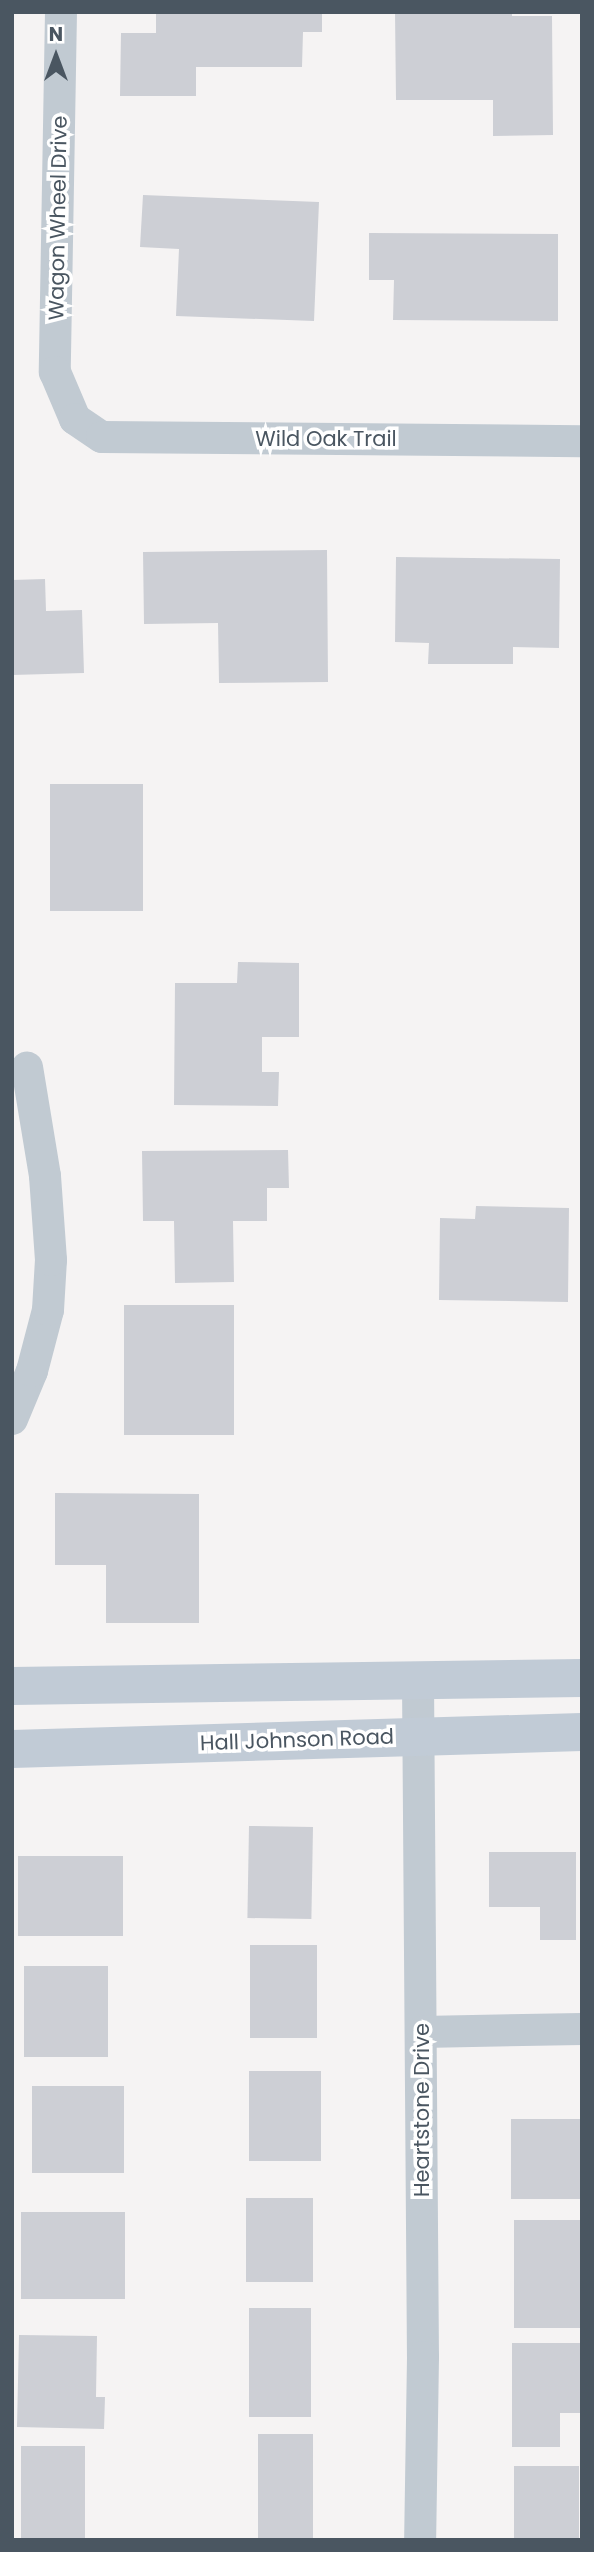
<!DOCTYPE html>
<html>
<head>
<meta charset="utf-8">
<style>
  body { margin:0 }
  #map { position:relative; width:594px; height:2552px; overflow:hidden; background:#f5f3f3; font-family:Poppins,sans-serif }
  div>[style] { position:absolute }
  [style*='--x'] { left:calc(var(--x)*1px); top:calc(var(--y)*1px); width:calc(var(--w)*1px); rotate:calc(var(--a)*1deg) }
  .building>* { inset:0; background:#cdcfd5; transform-origin:0 0 }
  .street>* { height:32px; margin:-16px; padding:0 16px; transform-origin:16px; border-radius:16px; background:#c1cad2 }
  .secondary>* { height:38px; margin:-19px; padding:0 19px; transform-origin:19px; border-radius:19px; background:#c1cbd6 }
  span { translate:-50% -50%; white-space:nowrap; text-align:center; line-height:1.15; -webkit-text-stroke:7px #fff; paint-order:stroke }
  .street-label { font-size:21px; color:#4a5661 }
  .frame { position:absolute; inset:0; border:14px solid #4a5661; pointer-events:none }
  .north { position:absolute; left:21px; top:21px; width:70px; height:70px; -webkit-text-stroke:5px #fff; paint-order:stroke; rotate:0deg; font-size:19px; font-weight:700; line-height:28px; text-align:center; color:#4a5661 }
  .north::after { content:''; display:block; margin:auto; width:24px; height:32px; background:#4a5661; clip-path:polygon(50% 0,100% 100%,50% 72%,0 100%) }
</style>
</head>
<body>
<div id="map">
  <div class="building">
    <div style="clip-path:polygon(156px 12px,322px 12px,322px 32px,303px 32px,302px 67px,196px 67px,196px 96px,120px 96px,121px 33px,156px 33px)"></div>
    <div style="clip-path:polygon(395px 12px,512px 12px,512px 16px,552px 16px,553px 135px,493px 136px,493px 100px,396px 100px)"></div>
    <div style="clip-path:polygon(143px 195px,319px 202px,314px 321px,176px 316px,179px 249px,140px 247px)"></div>
    <div style="clip-path:polygon(369px 233px,558px 234px,558px 321px,393px 320px,394px 280px,369px 280px)"></div>
    <div style="clip-path:polygon(327px 550px,328px 682px,219px 683px,218px 623px,144px 624px,143px 552px)"></div>
    <div style="clip-path:polygon(396px 557px,560px 559px,559px 648px,513px 647px,513px 664px,428px 664px,429px 643px,395px 642px)"></div>
    <div style="clip-path:polygon(45px 579px,46px 611px,82px 610px,84px 673px,12px 675px,12px 580px)"></div>
    <div style="left:50px;top:784px;width:93px;height:127px"></div>
    <div style="clip-path:polygon(238px 962px,299px 963px,299px 1037px,262px 1037px,262px 1072px,279px 1072px,278px 1106px,174px 1105px,175px 983px,237px 983px)"></div>
    <div style="clip-path:polygon(288px 1150px,289px 1188px,267px 1188px,267px 1221px,233px 1221px,234px 1282px,175px 1283px,174px 1221px,143px 1221px,142px 1151px)"></div>
    <div style="clip-path:polygon(476px 1206px,569px 1208px,568px 1302px,439px 1300px,440px 1218px,475px 1219px)"></div>
    <div style="left:124px;top:1305px;width:110px;height:130px"></div>
    <div style="clip-path:polygon(55px 1493px,199px 1494px,199px 1623px,106px 1623px,106px 1565px,55px 1565px)"></div>
    <div style="left:249px;top:1826px;width:64px;height:92px;rotate:1deg"></div>
    <div style="clip-path:polygon(489px 1852px,576px 1852px,576px 1940px,540px 1940px,540px 1907px,489px 1907px)"></div>
    <div style="left:18px;top:1856px;width:105px;height:80px"></div>
    <div style="left:250px;top:1945px;width:67px;height:93px"></div>
    <div style="left:24px;top:1966px;width:84px;height:91px"></div>
    <div style="left:249px;top:2071px;width:72px;height:90px"></div>
    <div style="left:124px;top:2086px;width:87px;height:92px;rotate:90deg"></div>
    <div style="left:582px;top:2119px;width:80px;height:71px;rotate:90deg"></div>
    <div style="left:246px;top:2198px;width:67px;height:84px"></div>
    <div style="left:21px;top:2212px;width:104px;height:87px"></div>
    <div style="left:514px;top:2220px;width:66px;height:108px"></div>
    <div style="left:249px;top:2308px;width:62px;height:109px"></div>
    <div style="clip-path:polygon(19px 2335px,97px 2336px,96px 2397px,105px 2397px,104px 2429px,17px 2427px)"></div>
    <div style="clip-path:polygon(512px 2343px,582px 2343px,582px 2413px,560px 2413px,560px 2447px,512px 2447px)"></div>
    <div style="left:258px;top:2434px;width:55px;height:105px"></div>
    <div style="left:21px;top:2446px;width:64px;height:94px"></div>
    <div style="left:514px;top:2466px;width:65px;height:74px"></div>
  </div>
  <div class="street">
    <div style="--x:61;--y:12;--w:360;--a:91"></div>
    <div style="--x:55;--y:372;--w:51;--a:66.9"></div>
    <div style="--x:75;--y:419;--w:32;--a:34"></div>
    <div style="--x:102;--y:437;--w:480;--a:0.5"></div>
    <div style="--x:12;--y:1419;--w:52;--a:-67.4"></div>
    <div style="--x:32;--y:1371;--w:63;--a:-75.3"></div>
    <div style="--x:48;--y:1310;--w:50;--a:-86.6"></div>
    <div style="--x:51;--y:1260;--w:84;--a:-94.1"></div>
    <div style="--x:45;--y:1176;--w:110;--a:-99.4"></div>
    <div style="--x:418;--y:1680;--w:677;--a:89.58"></div>
    <div style="--x:423;--y:2357;--w:183;--a:90.9"></div>
    <div style="--x:422;--y:2032;--w:160;--a:-1.1"></div>
  </div>
  <div class="secondary">
    <div style="--x:12;--y:1686;--w:570;--a:-0.8"></div>
    <div style="--x:12;--y:1749;--w:570;--a:-1.71"></div>
  </div>
  <div class="street-label">
    <span style="left:58px;top:218px;rotate:-89deg">Wagon Wheel Drive</span>
    <span style="left:326px;top:439px">Wild Oak Trail</span>
    <span style="left:297px;top:1740px;rotate:-2deg">Hall Johnson Road</span>
    <span style="left:422px;top:2110px;rotate:-90deg">Heartstone Drive</span>
  </div>
  <div class="frame"></div>
  <div class="north">N</div>
</div>
</body>
</html>
